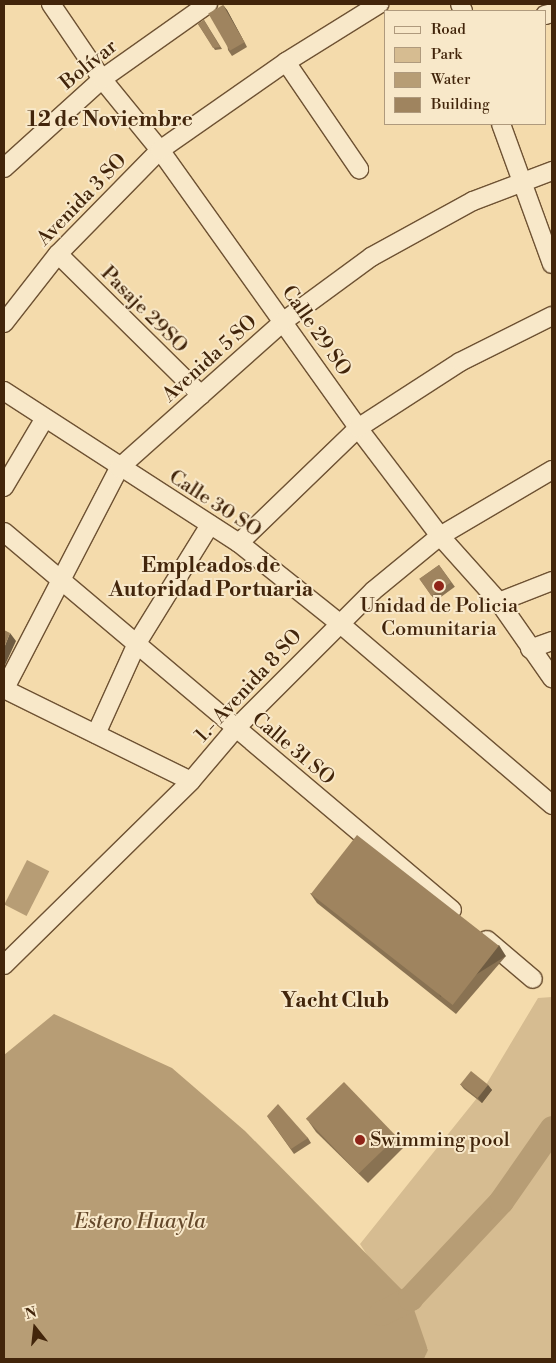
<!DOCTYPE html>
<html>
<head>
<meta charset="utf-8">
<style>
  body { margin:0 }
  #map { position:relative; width:556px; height:1363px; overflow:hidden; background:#f4dbac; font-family:"Libre Bodoni",serif }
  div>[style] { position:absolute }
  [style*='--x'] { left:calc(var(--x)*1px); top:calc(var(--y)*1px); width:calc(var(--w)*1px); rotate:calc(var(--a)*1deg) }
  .green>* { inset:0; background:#d6bc91 }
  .water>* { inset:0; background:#b79d75; transform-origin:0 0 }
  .river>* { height:25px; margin:-12.5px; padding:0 12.5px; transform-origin:12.5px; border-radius:12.5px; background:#b79d75 }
  .roads { filter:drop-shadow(1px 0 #6e5233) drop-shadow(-1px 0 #6e5233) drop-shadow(0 1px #6e5233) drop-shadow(0 -1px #6e5233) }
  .minor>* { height:18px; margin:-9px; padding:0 9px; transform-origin:9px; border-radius:9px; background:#f8e8c9 }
  .wall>* { inset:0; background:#897252; transform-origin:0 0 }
  .shaded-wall>* { inset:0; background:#6f5c42; transform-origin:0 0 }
  .building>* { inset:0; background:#9f845f; transform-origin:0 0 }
  .dots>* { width:14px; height:14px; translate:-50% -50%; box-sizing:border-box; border:2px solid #f8e8c9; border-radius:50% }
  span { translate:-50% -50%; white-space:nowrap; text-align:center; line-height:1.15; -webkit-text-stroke:4px #f8e8c9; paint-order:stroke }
  .street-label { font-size:20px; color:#42250b }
  .poi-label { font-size:20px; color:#42250b }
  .left { translate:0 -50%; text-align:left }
  .neighbourhood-label { font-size:21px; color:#42250b; font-weight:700 }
  .water-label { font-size:21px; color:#65492b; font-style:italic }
  .frame { position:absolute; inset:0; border:5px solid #42250b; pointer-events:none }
  .legend { position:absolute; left:384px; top:10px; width:162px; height:115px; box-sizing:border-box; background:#f8e8c9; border:1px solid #af9a7d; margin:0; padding:6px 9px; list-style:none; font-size:15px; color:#42250b }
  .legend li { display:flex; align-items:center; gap:10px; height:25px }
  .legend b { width:25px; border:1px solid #af9a7d }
  .north { position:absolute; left:10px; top:1303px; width:50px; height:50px; -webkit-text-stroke:4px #f8e8c9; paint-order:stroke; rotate:344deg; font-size:14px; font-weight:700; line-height:20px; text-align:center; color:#42250b }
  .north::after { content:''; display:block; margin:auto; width:18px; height:22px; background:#42250b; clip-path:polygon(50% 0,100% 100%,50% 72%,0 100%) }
</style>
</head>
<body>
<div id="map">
  <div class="green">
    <div style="clip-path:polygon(552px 997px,552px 1359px,424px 1359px,428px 1349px,360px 1244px,481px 1093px,538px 998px)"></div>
  </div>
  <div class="water">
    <div style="left:27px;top:860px;width:25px;height:50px;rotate:27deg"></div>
    <div style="clip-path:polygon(54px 1014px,172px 1068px,245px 1131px,410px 1298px,428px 1350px,424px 1359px,4px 1359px,4px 1055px)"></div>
  </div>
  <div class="river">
    <div style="--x:381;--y:1313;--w:33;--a:-27"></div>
    <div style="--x:410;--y:1298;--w:133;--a:-46.8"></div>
    <div style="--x:501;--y:1201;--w:89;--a:-55.1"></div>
  </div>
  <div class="roads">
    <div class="minor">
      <div style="--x:51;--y:4;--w:91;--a:55.8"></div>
      <div style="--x:102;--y:79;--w:92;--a:50.8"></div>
      <div style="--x:160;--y:150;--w:341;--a:54.5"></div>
      <div style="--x:358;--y:428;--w:136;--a:52.8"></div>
      <div style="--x:440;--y:536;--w:89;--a:48.2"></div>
      <div style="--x:499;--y:602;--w:93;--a:55.1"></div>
      <div style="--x:460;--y:4;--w:8;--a:67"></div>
      <div style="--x:545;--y:15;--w:7;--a:-16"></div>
      <div style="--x:286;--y:62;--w:130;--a:55.7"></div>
      <div style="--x:501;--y:124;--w:149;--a:70"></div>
      <div style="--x:4;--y:168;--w:132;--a:-42.2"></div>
      <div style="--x:102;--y:79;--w:130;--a:-35.3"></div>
      <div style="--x:58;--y:254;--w:201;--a:44.6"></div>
      <div style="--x:4;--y:323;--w:88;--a:-52"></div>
      <div style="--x:58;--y:254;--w:146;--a:-45.6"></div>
      <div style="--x:160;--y:150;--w:154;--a:-34.9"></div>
      <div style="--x:286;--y:62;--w:110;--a:-31.9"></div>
      <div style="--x:4;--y:391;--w:280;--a:32.9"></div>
      <div style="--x:239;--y:543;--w:127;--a:38.6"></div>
      <div style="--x:338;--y:622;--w:282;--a:40.5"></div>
      <div style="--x:4;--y:487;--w:80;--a:-59.3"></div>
      <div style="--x:4;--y:532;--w:586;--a:40.16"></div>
      <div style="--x:239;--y:543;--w:165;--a:-44"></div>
      <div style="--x:358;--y:428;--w:121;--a:-32.9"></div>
      <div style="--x:460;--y:362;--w:103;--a:-26.6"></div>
      <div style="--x:499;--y:602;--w:57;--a:-21.6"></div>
      <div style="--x:530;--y:649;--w:23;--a:-20"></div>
      <div style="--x:4;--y:689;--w:208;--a:26.2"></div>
      <div style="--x:4;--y:690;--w:250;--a:-62.6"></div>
      <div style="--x:119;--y:468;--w:221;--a:-41.7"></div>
      <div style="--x:284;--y:321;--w:108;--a:-36.3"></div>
      <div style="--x:371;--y:257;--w:116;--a:-28.8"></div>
      <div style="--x:473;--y:201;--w:85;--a:-20.8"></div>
      <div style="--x:96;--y:734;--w:100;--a:-65.7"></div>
      <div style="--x:137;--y:643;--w:139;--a:-58.3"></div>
      <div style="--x:487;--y:940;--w:60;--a:40.3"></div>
      <div style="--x:4;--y:965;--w:262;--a:-44.5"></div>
      <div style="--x:191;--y:781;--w:70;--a:-49.7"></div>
      <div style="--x:236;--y:728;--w:194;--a:-45"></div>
      <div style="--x:373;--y:591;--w:87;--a:-39.4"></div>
      <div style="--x:440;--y:536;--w:130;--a:-30.5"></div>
    </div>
  </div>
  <div class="wall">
    <div style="clip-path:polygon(223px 5px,227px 10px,247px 47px,232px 56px,228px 50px)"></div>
    <div style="clip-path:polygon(204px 20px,222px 49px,215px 50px,198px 24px)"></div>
    <div style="left:439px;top:565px;width:27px;height:24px;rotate:54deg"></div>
    <div style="clip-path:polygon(310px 893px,506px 956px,456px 1014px,317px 903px)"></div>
    <div style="clip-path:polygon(460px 1084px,488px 1085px,492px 1090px,482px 1103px,464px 1089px)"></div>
    <div style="clip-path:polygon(267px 1116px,308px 1138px,311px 1143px,294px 1154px)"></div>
    <div style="clip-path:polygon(309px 1122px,397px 1137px,404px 1147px,368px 1183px,316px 1132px)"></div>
  </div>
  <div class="shaded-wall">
    <div style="clip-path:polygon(223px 5px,227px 10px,247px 47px,244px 42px)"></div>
    <div style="clip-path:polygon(10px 633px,16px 641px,5px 665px,4px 663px,4px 648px)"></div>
    <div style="left:499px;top:945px;width:13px;height:77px;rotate:58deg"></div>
    <div style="clip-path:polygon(488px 1085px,492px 1090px,482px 1103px,478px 1098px)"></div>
  </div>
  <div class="building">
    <div style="left:223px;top:5px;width:43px;height:17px;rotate:60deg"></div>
    <div style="clip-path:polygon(204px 20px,220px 47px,213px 48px,198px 24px)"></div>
    <div style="left:439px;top:565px;width:21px;height:24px;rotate:55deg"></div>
    <div style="clip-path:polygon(4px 630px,10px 633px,4px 648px)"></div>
    <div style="left:357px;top:835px;width:180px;height:75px;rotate:38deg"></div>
    <div style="left:471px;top:1071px;width:22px;height:17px;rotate:39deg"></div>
    <div style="left:344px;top:1082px;width:76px;height:53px;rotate:46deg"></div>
    <div style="clip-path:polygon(278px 1104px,308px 1138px,291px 1149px,267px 1116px)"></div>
  </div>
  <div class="dots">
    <div style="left:439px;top:586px;background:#8f2418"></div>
    <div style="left:360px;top:1140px;background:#8f2418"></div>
  </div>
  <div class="street-label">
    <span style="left:89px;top:65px;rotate:-39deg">Bolívar</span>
    <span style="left:82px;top:200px;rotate:-46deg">Avenida 3 SO</span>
    <span style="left:144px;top:310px;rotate:45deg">Pasaje 29SO</span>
    <span style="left:316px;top:331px;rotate:55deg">Calle 29 SO</span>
    <span style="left:210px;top:359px;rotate:-42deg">Avenida 5 SO</span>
    <span style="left:215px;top:504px;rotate:33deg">Calle 30 SO</span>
    <span style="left:249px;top:686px;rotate:-47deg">1.- Avenida 8 SO</span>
    <span style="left:293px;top:749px;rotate:40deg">Calle 31 SO</span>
  </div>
  <div class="poi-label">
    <span style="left:439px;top:618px">Unidad de Policia<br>Comunitaria</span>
    <span class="left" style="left:370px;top:1140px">Swimming pool</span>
  </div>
  <div class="neighbourhood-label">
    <span style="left:110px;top:120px">12 de Noviembre</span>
    <span style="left:211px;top:578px">Empleados de<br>Autoridad Portuaria</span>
    <span style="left:335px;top:1001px">Yacht Club</span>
  </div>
  <div class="water-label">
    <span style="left:140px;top:1222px">Estero Huayla</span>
  </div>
  <div class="frame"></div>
  <ul class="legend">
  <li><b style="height:6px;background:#f8e8c9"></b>Road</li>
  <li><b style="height:14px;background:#d6bc91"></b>Park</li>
  <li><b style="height:14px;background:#b79d75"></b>Water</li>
  <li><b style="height:14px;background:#9f845f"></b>Building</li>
  </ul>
  <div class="north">N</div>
</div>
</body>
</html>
